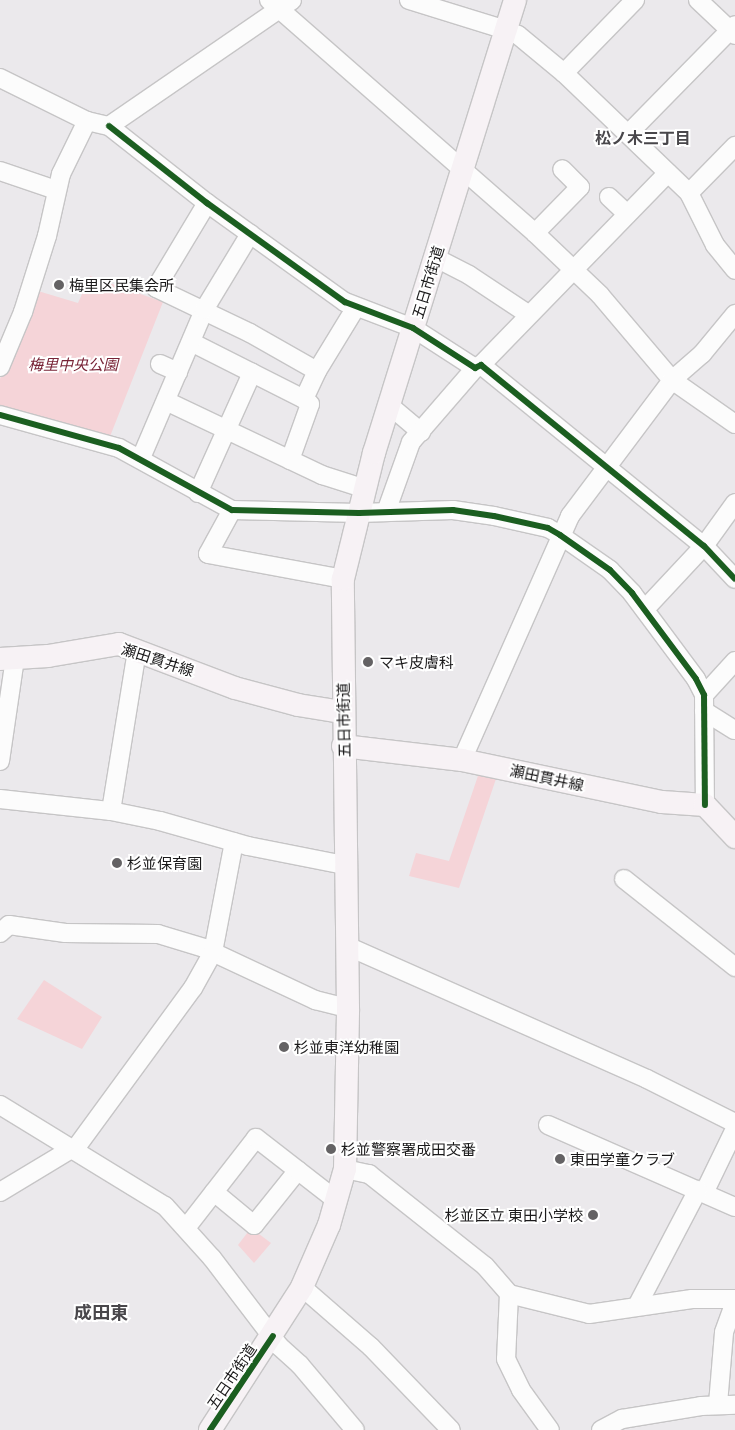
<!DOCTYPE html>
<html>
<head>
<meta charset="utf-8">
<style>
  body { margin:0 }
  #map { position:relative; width:735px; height:1430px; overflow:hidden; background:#ebe9ec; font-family:Georgia,"Noto Sans JP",serif }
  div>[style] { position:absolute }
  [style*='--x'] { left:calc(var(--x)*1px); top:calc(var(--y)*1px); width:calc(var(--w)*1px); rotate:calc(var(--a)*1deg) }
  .green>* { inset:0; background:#f5d4d8 }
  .roads { filter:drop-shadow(1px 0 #c6c5c6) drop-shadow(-1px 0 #c6c5c6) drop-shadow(0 1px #c6c5c6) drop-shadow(0 -1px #c6c5c6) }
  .minor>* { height:18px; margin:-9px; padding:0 9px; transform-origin:9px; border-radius:9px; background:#fcfcfc }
  .major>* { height:22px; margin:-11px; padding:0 11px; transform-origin:11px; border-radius:11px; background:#f7f2f5 }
  .cycleway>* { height:6px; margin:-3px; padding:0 3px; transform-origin:3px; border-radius:3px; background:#1b5e20 }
  .dots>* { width:14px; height:14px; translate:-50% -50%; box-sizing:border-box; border:2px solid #fff; border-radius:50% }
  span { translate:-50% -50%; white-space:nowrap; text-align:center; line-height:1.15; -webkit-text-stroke:4px #fff; paint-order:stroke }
  .street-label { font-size:15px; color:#1b1a1b }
  .poi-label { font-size:15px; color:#1b1a1b }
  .left { translate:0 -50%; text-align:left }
  .right { translate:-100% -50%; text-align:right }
  .park-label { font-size:15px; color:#782336; font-style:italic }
  .neighbourhood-label { font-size:16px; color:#49474b; font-weight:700 }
  .quarter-label { font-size:18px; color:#49474b; font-weight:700 }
</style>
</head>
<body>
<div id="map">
  <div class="green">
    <div style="clip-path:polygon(90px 276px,163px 302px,109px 439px,46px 419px,0 410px,0 379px,38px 291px,78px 303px)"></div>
    <div style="clip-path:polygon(481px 767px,499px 770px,459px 888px,409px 876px,416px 853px,449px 861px)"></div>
    <div style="clip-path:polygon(44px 980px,102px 1017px,82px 1049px,17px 1019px)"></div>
    <div style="clip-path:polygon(251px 1228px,271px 1243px,254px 1263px,238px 1245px)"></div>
  </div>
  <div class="roads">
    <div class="minor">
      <div style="--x:269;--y:0;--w:354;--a:41.2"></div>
      <div style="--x:535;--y:233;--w:90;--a:43.6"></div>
      <div style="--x:600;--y:295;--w:111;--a:49.7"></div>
      <div style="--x:672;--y:380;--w:77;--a:34.9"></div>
      <div style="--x:409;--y:0;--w:102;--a:17.2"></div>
      <div style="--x:506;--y:30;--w:13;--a:23"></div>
      <div style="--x:518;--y:35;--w:60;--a:39.6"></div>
      <div style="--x:564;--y:73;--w:173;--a:43.8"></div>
      <div style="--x:689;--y:193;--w:58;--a:63.4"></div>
      <div style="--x:715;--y:245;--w:32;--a:51"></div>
      <div style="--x:698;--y:0;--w:51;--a:43.4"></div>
      <div style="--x:564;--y:73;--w:102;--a:-45.8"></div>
      <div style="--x:0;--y:78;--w:97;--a:26.3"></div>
      <div style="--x:87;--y:121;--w:23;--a:13"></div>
      <div style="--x:109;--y:126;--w:222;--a:-34.5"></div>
      <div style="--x:109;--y:126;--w:125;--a:38.2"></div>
      <div style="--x:207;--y:203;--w:170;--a:35.7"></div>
      <div style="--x:345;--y:302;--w:73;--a:20.9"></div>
      <div style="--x:413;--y:328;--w:74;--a:32.8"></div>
      <div style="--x:475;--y:368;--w:7;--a:-27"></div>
      <div style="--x:481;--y:365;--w:287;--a:39.1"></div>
      <div style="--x:704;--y:546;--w:45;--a:46.8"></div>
      <div style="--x:629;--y:133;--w:151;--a:-45.5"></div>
      <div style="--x:0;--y:171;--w:59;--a:18.7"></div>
      <div style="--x:689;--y:193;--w:66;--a:-45.6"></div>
      <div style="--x:609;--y:197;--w:25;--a:43"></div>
      <div style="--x:207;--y:203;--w:99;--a:121"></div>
      <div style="--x:156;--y:288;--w:104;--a:25.6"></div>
      <div style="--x:250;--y:333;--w:77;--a:29.6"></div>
      <div style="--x:535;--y:233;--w:64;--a:-45.6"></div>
      <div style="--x:580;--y:187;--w:25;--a:-135"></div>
      <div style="--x:434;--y:257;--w:39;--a:27"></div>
      <div style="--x:469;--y:275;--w:71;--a:33.5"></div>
      <div style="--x:191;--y:342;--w:127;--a:26.8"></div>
      <div style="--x:304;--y:399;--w:31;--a:-65"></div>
      <div style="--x:317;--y:371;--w:75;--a:-58.6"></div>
      <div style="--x:160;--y:364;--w:20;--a:24"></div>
      <div style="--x:481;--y:365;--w:268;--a:-45.8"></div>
      <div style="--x:0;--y:367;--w:60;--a:-67.3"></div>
      <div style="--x:23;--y:312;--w:80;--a:-72.5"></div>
      <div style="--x:47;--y:236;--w:64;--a:-77.3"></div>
      <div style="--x:61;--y:174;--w:59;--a:-63.9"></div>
      <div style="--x:166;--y:401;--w:173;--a:25.4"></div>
      <div style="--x:322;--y:475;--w:46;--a:17.7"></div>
      <div style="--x:389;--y:405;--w:42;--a:40.2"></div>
      <div style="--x:0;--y:415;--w:123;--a:15.5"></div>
      <div style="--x:119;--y:448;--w:129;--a:28.8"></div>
      <div style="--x:232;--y:510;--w:127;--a:1.4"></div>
      <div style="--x:359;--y:513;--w:94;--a:-1.8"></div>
      <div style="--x:453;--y:510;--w:41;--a:8.3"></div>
      <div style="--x:494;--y:516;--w:55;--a:12.5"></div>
      <div style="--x:548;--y:528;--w:14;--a:30"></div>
      <div style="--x:560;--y:535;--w:61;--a:35"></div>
      <div style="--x:610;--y:570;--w:32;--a:46"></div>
      <div style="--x:632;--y:593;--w:107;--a:53.3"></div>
      <div style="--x:696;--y:679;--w:18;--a:63"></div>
      <div style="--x:704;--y:695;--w:110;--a:89.5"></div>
      <div style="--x:141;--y:458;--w:161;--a:-66.9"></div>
      <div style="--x:204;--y:310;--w:89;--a:-58.8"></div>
      <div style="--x:290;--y:460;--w:59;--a:-70.3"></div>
      <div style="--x:310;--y:404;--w:8;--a:-140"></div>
      <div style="--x:198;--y:493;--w:132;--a:-65.8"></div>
      <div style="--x:232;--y:510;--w:50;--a:118.6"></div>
      <div style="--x:208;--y:554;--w:137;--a:10.5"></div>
      <div style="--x:386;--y:512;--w:74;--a:-70.3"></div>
      <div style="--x:411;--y:442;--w:98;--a:-49.1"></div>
      <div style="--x:645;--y:609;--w:86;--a:-46.9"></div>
      <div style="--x:704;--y:546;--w:53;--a:-54.2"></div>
      <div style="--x:704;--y:695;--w:46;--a:-47.6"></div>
      <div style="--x:704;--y:711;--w:36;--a:32"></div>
      <div style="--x:462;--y:760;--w:267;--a:-66.1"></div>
      <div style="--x:570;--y:516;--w:170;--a:-53.1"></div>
      <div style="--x:672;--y:380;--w:40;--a:-41"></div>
      <div style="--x:702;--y:354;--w:52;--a:-50.5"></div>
      <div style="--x:0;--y:761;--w:104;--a:-81.7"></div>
      <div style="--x:0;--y:799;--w:112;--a:6.2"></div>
      <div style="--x:111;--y:811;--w:50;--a:11.5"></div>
      <div style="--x:160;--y:821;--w:91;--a:15.9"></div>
      <div style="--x:248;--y:846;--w:98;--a:11.2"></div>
      <div style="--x:111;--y:811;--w:163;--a:-80.8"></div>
      <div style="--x:624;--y:879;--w:142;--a:38.4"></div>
      <div style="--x:0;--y:933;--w:12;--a:-42"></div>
      <div style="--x:9;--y:925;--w:57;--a:8.1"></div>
      <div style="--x:65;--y:933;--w:93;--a:0.6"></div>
      <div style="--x:158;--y:934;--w:48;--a:16.9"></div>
      <div style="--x:204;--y:948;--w:123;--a:25.1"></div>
      <div style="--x:315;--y:1000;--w:34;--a:14"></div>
      <div style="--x:347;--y:946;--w:328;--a:23.9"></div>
      <div style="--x:647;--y:1079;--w:98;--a:26.6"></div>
      <div style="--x:0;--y:1105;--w:193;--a:31.5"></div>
      <div style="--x:165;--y:1206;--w:70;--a:47.9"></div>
      <div style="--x:212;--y:1258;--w:111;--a:52.7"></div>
      <div style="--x:279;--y:1346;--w:28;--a:42"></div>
      <div style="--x:300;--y:1365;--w:85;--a:49.8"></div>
      <div style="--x:548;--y:1125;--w:204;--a:23.7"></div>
      <div style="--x:75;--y:1149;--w:200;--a:-53.8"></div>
      <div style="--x:193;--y:988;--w:41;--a:-60.9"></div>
      <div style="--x:213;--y:952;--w:112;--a:-79.2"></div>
      <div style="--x:345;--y:1169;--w:25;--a:12"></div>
      <div style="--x:369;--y:1174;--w:148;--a:38.4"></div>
      <div style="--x:485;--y:1266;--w:37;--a:49"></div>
      <div style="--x:509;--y:1294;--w:65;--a:92.6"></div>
      <div style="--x:506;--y:1359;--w:34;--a:64"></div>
      <div style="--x:521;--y:1390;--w:49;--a:54.1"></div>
      <div style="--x:0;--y:1192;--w:85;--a:-31.1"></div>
      <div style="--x:214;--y:1192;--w:52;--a:39.5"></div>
      <div style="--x:254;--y:1225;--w:70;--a:-51.3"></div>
      <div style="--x:704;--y:1193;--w:71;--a:-64.2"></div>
      <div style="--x:186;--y:1228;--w:114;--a:-52.1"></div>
      <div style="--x:256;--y:1138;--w:101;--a:37.8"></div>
      <div style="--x:302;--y:1287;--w:91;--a:41"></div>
      <div style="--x:371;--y:1347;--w:115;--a:46.1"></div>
      <div style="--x:509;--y:1294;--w:82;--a:14"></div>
      <div style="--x:589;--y:1314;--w:104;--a:-8.3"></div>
      <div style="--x:692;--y:1299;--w:43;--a:0"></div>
      <div style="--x:637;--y:1306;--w:131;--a:-62.3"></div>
      <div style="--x:718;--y:1404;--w:72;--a:-85.2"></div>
      <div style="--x:724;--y:1332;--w:33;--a:-70"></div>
      <div style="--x:601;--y:1430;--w:24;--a:-28"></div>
      <div style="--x:622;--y:1419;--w:80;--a:-9.3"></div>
      <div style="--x:701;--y:1406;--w:34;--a:-2"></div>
    </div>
    <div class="major">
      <div style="--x:0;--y:659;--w:48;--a:-3.6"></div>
      <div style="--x:48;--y:656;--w:72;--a:-9.6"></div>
      <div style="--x:119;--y:644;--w:124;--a:20.8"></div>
      <div style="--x:235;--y:688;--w:65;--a:15.1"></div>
      <div style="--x:298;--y:705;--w:45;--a:9"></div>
      <div style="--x:343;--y:746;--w:120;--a:6.7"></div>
      <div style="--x:462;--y:760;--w:204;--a:11.9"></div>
      <div style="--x:662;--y:802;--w:43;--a:4"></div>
      <div style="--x:705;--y:805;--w:44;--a:46.8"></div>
      <div style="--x:210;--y:1430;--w:170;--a:-57.2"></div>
      <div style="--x:302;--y:1287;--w:68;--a:-66.5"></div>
      <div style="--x:329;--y:1225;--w:58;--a:-74.1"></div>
      <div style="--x:345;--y:1169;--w:161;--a:-88.9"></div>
      <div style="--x:348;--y:1008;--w:429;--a:-90.7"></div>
      <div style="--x:343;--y:579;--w:130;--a:-76.2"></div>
      <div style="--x:374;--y:453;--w:474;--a:-72.7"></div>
    </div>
  </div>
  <div class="cycleway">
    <div style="--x:109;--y:126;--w:125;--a:38.2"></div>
    <div style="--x:207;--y:203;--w:170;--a:35.7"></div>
    <div style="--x:345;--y:302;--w:73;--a:20.9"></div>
    <div style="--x:413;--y:328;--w:74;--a:32.8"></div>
    <div style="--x:475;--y:368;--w:7;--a:-27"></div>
    <div style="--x:481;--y:365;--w:287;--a:39.1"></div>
    <div style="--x:704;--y:546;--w:45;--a:46.8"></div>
    <div style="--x:0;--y:415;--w:123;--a:15.5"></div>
    <div style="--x:119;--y:448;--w:129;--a:28.8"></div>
    <div style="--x:232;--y:510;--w:127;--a:1.4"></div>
    <div style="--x:359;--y:513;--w:94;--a:-1.8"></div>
    <div style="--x:453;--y:510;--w:41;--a:8.3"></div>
    <div style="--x:494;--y:516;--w:55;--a:12.5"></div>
    <div style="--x:548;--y:528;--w:14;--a:30"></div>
    <div style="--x:560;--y:535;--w:61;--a:35"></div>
    <div style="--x:610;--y:570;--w:32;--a:46"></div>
    <div style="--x:632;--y:593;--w:107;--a:53.3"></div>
    <div style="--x:696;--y:679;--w:18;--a:63"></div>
    <div style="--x:704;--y:695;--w:110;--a:89.5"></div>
    <div style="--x:210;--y:1430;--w:113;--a:-56.2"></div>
  </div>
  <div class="dots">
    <div style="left:59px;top:285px;background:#646264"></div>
    <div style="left:368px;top:662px;background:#646264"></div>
    <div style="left:117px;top:863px;background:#646264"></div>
    <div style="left:284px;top:1047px;background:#646264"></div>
    <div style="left:331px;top:1149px;background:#646264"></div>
    <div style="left:560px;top:1159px;background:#646264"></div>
    <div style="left:593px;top:1215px;background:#646264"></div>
  </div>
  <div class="street-label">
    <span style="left:427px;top:282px;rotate:-73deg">五日市街道</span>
    <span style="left:158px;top:659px;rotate:18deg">瀬田貫井線</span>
    <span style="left:343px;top:720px;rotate:-91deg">五日市街道</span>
    <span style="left:547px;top:777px;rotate:12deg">瀬田貫井線</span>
    <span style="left:231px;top:1376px;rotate:-56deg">五日市街道</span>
  </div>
  <div class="poi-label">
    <span class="left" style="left:69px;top:285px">梅里区民集会所</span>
    <span class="left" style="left:379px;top:662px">マキ皮膚科</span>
    <span class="left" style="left:127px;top:863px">杉並保育園</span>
    <span class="left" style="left:294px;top:1047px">杉並東洋幼稚園</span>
    <span class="left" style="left:341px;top:1149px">杉並警察署成田交番</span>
    <span class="left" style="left:570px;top:1159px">東田学童クラブ</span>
    <span class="right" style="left:583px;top:1215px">杉並区立 東田小学校</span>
  </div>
  <div class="park-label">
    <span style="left:73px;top:364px">梅里中央公園</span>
  </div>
  <div class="neighbourhood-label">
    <span style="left:643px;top:137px">松ノ木三丁目</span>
  </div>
  <div class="quarter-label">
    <span style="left:101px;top:1311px">成田東</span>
  </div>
</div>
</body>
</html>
